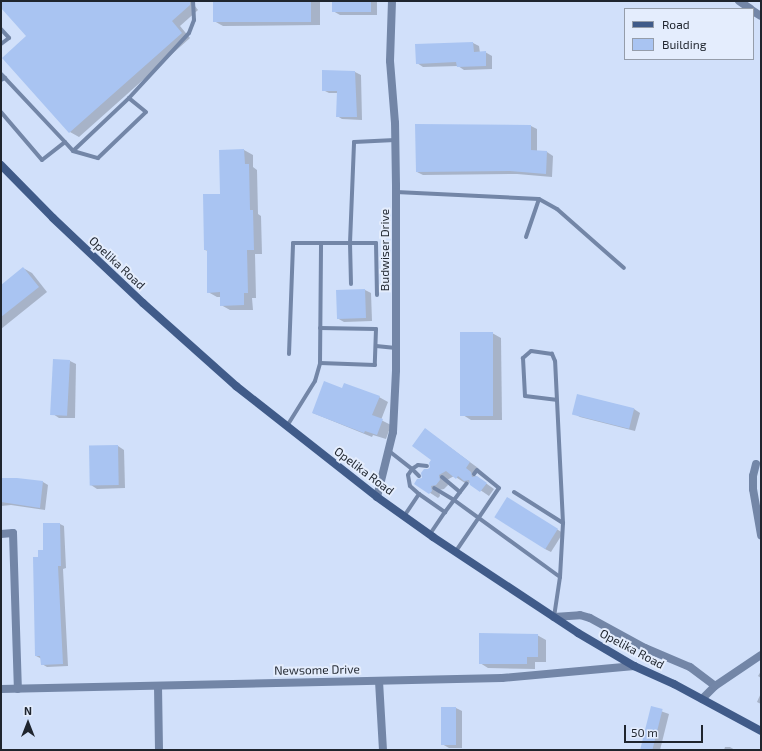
<!DOCTYPE html>
<html>
<head>
<meta charset="utf-8">
<style>
  body { margin:0 }
  #map { position:relative; width:762px; height:751px; overflow:hidden; background:#d1e0fa; font-family:"Exo 2",sans-serif }
  div>[style] { position:absolute }
  [style*='--x'] { left:calc(var(--x)*1px); top:calc(var(--y)*1px); width:calc(var(--w)*1px); rotate:calc(var(--a)*1deg) }
  .shadow>* { inset:0; background:#0003 }
  .building>* { inset:0; background:#a9c4f2; transform-origin:0 0 }
  .service>* { height:4px; margin:-2px; padding:0 2px; transform-origin:2px; border-radius:2px; background:#7386a7 }
  .minor>* { height:8px; margin:-4px; padding:0 4px; transform-origin:4px; border-radius:4px; background:#7386a7 }
  .tertiary>* { height:8px; margin:-4px; padding:0 4px; transform-origin:4px; border-radius:4px; background:#7386a7 }
  .secondary>* { height:8px; margin:-4px; padding:0 4px; transform-origin:4px; border-radius:4px; background:#405b89 }
  span { translate:-50% -50%; white-space:nowrap; text-align:center; line-height:1.15; -webkit-text-stroke:4px #e4edfd; paint-order:stroke }
  .street-label { font-size:12px; color:#1f252e }
  .frame { position:absolute; inset:0; border:2px solid #1f252e; pointer-events:none }
  .legend { position:absolute; left:624px; top:8px; width:130px; height:52px; box-sizing:border-box; background:#e4edfd; border:1px solid #959daa; margin:0; padding:5px 7px; list-style:none; font-size:12px; color:#1f252e }
  .legend li { display:flex; align-items:center; gap:8px; height:20px }
  .legend b { width:20px; border:1px solid #959daa }
  .north { position:absolute; left:8px; top:703px; width:40px; height:40px; -webkit-text-stroke:3px #e4edfd; paint-order:stroke; rotate:0deg; font-size:11px; font-weight:700; line-height:16px; text-align:center; color:#1f252e }
  .north::after { content:''; display:block; margin:auto; width:14px; height:18px; background:#1f252e; clip-path:polygon(50% 0,100% 100%,50% 72%,0 100%) }
  .scale { position:absolute; left:624px; top:725px; width:79px; height:18px; box-sizing:border-box; border:2px solid #1f252e; border-top:0; padding-left:5px; font-size:12px; line-height:14px; white-space:nowrap; color:#1f252e; -webkit-text-stroke:3px #e4edfd; paint-order:stroke }
</style>
</head>
<body>
<div id="map">
  <div class="shadow">
    <div style="clip-path:polygon(1px 1px,191px 1px,198px 10px,180px 26px,190px 38px,79px 137px,70px 132px,28px 36px,1px 6px)"></div>
    <div style="clip-path:polygon(214px 1px,320px 1px,320px 25px,223px 26px,214px 21px)"></div>
    <div style="clip-path:polygon(333px 1px,377px 1px,377px 15px,340px 15px,333px 11px)"></div>
    <div style="clip-path:polygon(473px 43px,479px 46px,480px 53px,485px 52px,492px 56px,492px 69px,464px 70px,458px 66px,423px 67px,417px 63px,416px 45px)"></div>
    <div style="clip-path:polygon(323px 71px,355px 72px,361px 75px,362px 120px,342px 119px,337px 116px,338px 93px,329px 93px,323px 90px)"></div>
    <div style="clip-path:polygon(531px 126px,537px 129px,537px 152px,547px 152px,553px 156px,552px 177px,517px 174px,423px 175px,417px 172px)"></div>
    <div style="clip-path:polygon(244px 150px,253px 155px,253px 167px,257px 170px,258px 214px,261px 216px,262px 254px,255px 254px,256px 298px,252px 298px,253px 310px,230px 310px,221px 305px,221px 297px,217px 297px,208px 292px,208px 251px,205px 250px,221px 195px,220px 151px)"></div>
    <div style="clip-path:polygon(23px 268px,32px 273px,47px 292px,1px 329px,1px 286px)"></div>
    <div style="clip-path:polygon(365px 290px,371px 293px,372px 321px,344px 322px,337px 318px,337px 291px)"></div>
    <div style="clip-path:polygon(492px 333px,501px 338px,502px 420px,471px 420px,463px 415px)"></div>
    <div style="clip-path:polygon(70px 361px,76px 364px,75px 418px,59px 418px,53px 414px)"></div>
    <div style="clip-path:polygon(342px 389px,379px 397px,388px 402px,381px 420px,391px 425px,386px 439px,373px 435px,372px 437px,313px 413px)"></div>
    <div style="clip-path:polygon(578px 395px,634px 409px,640px 413px,635px 431px,580px 417px,573px 413px)"></div>
    <div style="clip-path:polygon(425px 429px,478px 468px,473px 474px,494px 489px,489px 496px,467px 481px,465px 483px,454px 476px,447px 480px,448px 485px,444px 489px,439px 490px,440px 496px,438px 498px,415px 483px,423px 479px,431px 468px,432px 460px)"></div>
    <div style="clip-path:polygon(118px 446px,124px 450px,125px 488px,97px 489px,91px 485px)"></div>
    <div style="clip-path:polygon(1px 479px,17px 479px,43px 482px,48px 485px,45px 510px,11px 505px,1px 506px)"></div>
    <div style="clip-path:polygon(513px 502px,563px 533px,551px 552px,545px 549px)"></div>
    <div style="clip-path:polygon(60px 524px,64px 526px,66px 568px,63px 569px,68px 666px,47px 667px,42px 664px,42px 659px,36px 656px,39px 558px)"></div>
    <div style="clip-path:polygon(537px 635px,546px 640px,546px 662px,535px 662px,535px 669px,488px 668px,480px 663px)"></div>
    <div style="clip-path:polygon(1px 636px,2px 660px,1px 660px)"></div>
    <div style="clip-path:polygon(761px 671px,761px 678px,758px 676px)"></div>
    <div style="clip-path:polygon(761px 693px,761px 704px,757px 702px)"></div>
    <div style="clip-path:polygon(456px 708px,462px 711px,462px 748px,449px 748px,442px 744px)"></div>
    <div style="clip-path:polygon(652px 708px,669px 714px,660px 750px,641px 750px)"></div>
    <div style="clip-path:polygon(725px 747px,730px 747px,735px 750px,724px 750px)"></div>
  </div>
  <div class="building">
    <div style="clip-path:polygon(1px 1px,190px 1px,190px 5px,172px 21px,182px 33px,69px 133px,2px 58px,26px 36px,1px 8px)"></div>
    <div style="left:213px;top:1px;width:98px;height:21px"></div>
    <div style="left:332px;top:1px;width:39px;height:11px"></div>
    <div style="clip-path:polygon(473px 42px,474px 52px,486px 51px,486px 66px,457px 67px,456px 62px,416px 64px,415px 44px)"></div>
    <div style="clip-path:polygon(322px 70px,355px 71px,357px 117px,336px 117px,337px 91px,322px 91px)"></div>
    <div style="clip-path:polygon(415px 124px,531px 125px,531px 150px,547px 151px,546px 174px,510px 171px,416px 172px)"></div>
    <div style="clip-path:polygon(244px 149px,245px 164px,249px 164px,250px 210px,253px 210px,254px 250px,247px 250px,248px 293px,244px 293px,244px 305px,220px 306px,220px 292px,207px 293px,207px 250px,204px 250px,203px 194px,220px 194px,219px 150px)"></div>
    <div style="clip-path:polygon(23px 267px,39px 287px,1px 317px,1px 285px)"></div>
    <div style="left:365px;top:289px;width:29px;height:29px;rotate:88deg"></div>
    <div style="left:460px;top:332px;width:33px;height:84px"></div>
    <div style="left:53px;top:359px;width:17px;height:56px;rotate:3deg"></div>
    <div style="clip-path:polygon(324px 381px,342px 388px,344px 383px,380px 396px,372px 415px,383px 419px,377px 435px,365px 431px,364px 433px,312px 413px)"></div>
    <div style="left:577px;top:394px;width:59px;height:21px;rotate:14deg"></div>
    <div style="clip-path:polygon(425px 428px,470px 462px,466px 468px,471px 472px,472px 477px,477px 476px,487px 483px,480px 492px,470px 485px,469px 480px,464px 481px,458px 476px,456px 479px,446px 471px,439px 475px,440px 480px,436px 485px,431px 486px,432px 491px,429px 494px,414px 484px,417px 479px,422px 478px,421px 473px,424px 469px,428px 469px,430px 467px,429px 463px,431px 460px,412px 446px)"></div>
    <div style="left:118px;top:445px;width:40px;height:29px;rotate:89deg"></div>
    <div style="clip-path:polygon(1px 478px,17px 478px,43px 481px,40px 508px,1px 502px)"></div>
    <div style="left:507px;top:497px;width:60px;height:24px;rotate:32deg"></div>
    <div style="clip-path:polygon(43px 523px,60px 523px,61px 566px,58px 566px,63px 664px,41px 665px,40px 656px,35px 656px,33px 557px,38px 557px,38px 550px,43px 550px)"></div>
    <div style="clip-path:polygon(479px 633px,538px 634px,538px 657px,527px 657px,527px 664px,479px 664px)"></div>
    <div style="left:651px;top:706px;width:12px;height:45px;rotate:14deg"></div>
    <div style="left:441px;top:707px;width:15px;height:38px"></div>
  </div>
  <div class="service">
    <div style="--x:1;--y:29;--w:12;--a:48"></div>
    <div style="--x:9;--y:38;--w:10;--a:143"></div>
    <div style="--x:1;--y:74;--w:6;--a:45"></div>
    <div style="--x:5;--y:78;--w:4;--a:153"></div>
    <div style="--x:1;--y:112;--w:63;--a:49.5"></div>
    <div style="--x:42;--y:160;--w:29;--a:-38"></div>
    <div style="--x:65;--y:142;--w:88;--a:-133.2"></div>
    <div style="--x:65;--y:142;--w:12;--a:48"></div>
    <div style="--x:73;--y:151;--w:26;--a:16"></div>
    <div style="--x:98;--y:158;--w:66;--a:-43.8"></div>
    <div style="--x:146;--y:112;--w:22;--a:-141"></div>
    <div style="--x:73;--y:151;--w:77;--a:-43.4"></div>
    <div style="--x:129;--y:98;--w:88;--a:-47.3"></div>
    <div style="--x:189;--y:33;--w:14;--a:-69"></div>
    <div style="--x:194;--y:20;--w:19;--a:-93"></div>
    <div style="--x:396;--y:192;--w:143;--a:2.8"></div>
    <div style="--x:539;--y:199;--w:21;--a:29"></div>
    <div style="--x:557;--y:209;--w:89;--a:41.4"></div>
    <div style="--x:526;--y:237;--w:40;--a:-71.1"></div>
    <div style="--x:351;--y:284;--w:41;--a:-91.4"></div>
    <div style="--x:350;--y:243;--w:101;--a:-87.7"></div>
    <div style="--x:354;--y:142;--w:41;--a:-2.8"></div>
    <div style="--x:320;--y:328;--w:56;--a:1"></div>
    <div style="--x:376;--y:329;--w:36;--a:92"></div>
    <div style="--x:375;--y:365;--w:55;--a:-177.9"></div>
    <div style="--x:320;--y:363;--w:120;--a:-89.5"></div>
    <div style="--x:376;--y:346;--w:20;--a:6"></div>
    <div style="--x:289;--y:354;--w:111;--a:-87.9"></div>
    <div style="--x:293;--y:243;--w:83;--a:0"></div>
    <div style="--x:376;--y:243;--w:52;--a:88.9"></div>
    <div style="--x:287;--y:426;--w:53;--a:-58.1"></div>
    <div style="--x:315;--y:381;--w:19;--a:-74"></div>
    <div style="--x:389;--y:451;--w:29;--a:38"></div>
    <div style="--x:412;--y:469;--w:7;--a:124"></div>
    <div style="--x:408;--y:475;--w:11;--a:80"></div>
    <div style="--x:410;--y:486;--w:12;--a:42"></div>
    <div style="--x:419;--y:494;--w:27;--a:124"></div>
    <div style="--x:419;--y:476;--w:10;--a:-135"></div>
    <div style="--x:412;--y:469;--w:7;--a:-34"></div>
    <div style="--x:418;--y:465;--w:9;--a:6"></div>
    <div style="--x:442;--y:477;--w:23;--a:40"></div>
    <div style="--x:460;--y:492;--w:10;--a:127"></div>
    <div style="--x:454;--y:500;--w:131;--a:36"></div>
    <div style="--x:460;--y:492;--w:11;--a:-52"></div>
    <div style="--x:514;--y:492;--w:58;--a:32.3"></div>
    <div style="--x:419;--y:494;--w:32;--a:35"></div>
    <div style="--x:445;--y:512;--w:15;--a:-53"></div>
    <div style="--x:454;--y:500;--w:23;--a:-149"></div>
    <div style="--x:430;--y:534;--w:27;--a:-56"></div>
    <div style="--x:456;--y:551;--w:76;--a:-55.7"></div>
    <div style="--x:499;--y:488;--w:28;--a:-141"></div>
    <div style="--x:477;--y:470;--w:5;--a:127"></div>
    <div style="--x:554;--y:617;--w:40;--a:-81.5"></div>
    <div style="--x:560;--y:577;--w:54;--a:-86.8"></div>
    <div style="--x:563;--y:523;--w:162;--a:-92.8"></div>
    <div style="--x:555;--y:361;--w:8;--a:-113"></div>
    <div style="--x:552;--y:354;--w:21;--a:-172"></div>
    <div style="--x:531;--y:351;--w:11;--a:139"></div>
    <div style="--x:523;--y:358;--w:38;--a:87"></div>
    <div style="--x:525;--y:396;--w:31;--a:7"></div>
  </div>
  <div class="minor">
    <div style="--x:756;--y:464;--w:12;--a:104"></div>
    <div style="--x:753;--y:476;--w:13;--a:90"></div>
    <div style="--x:753;--y:489;--w:47;--a:80.1"></div>
    <div style="--x:377;--y:497;--w:67;--a:-76.2"></div>
    <div style="--x:393;--y:432;--w:62;--a:-87.2"></div>
    <div style="--x:396;--y:370;--w:185;--a:-90"></div>
    <div style="--x:396;--y:185;--w:62;--a:-90.9"></div>
    <div style="--x:395;--y:123;--w:62;--a:-94.6"></div>
    <div style="--x:390;--y:61;--w:60;--a:-88.1"></div>
    <div style="--x:1;--y:534;--w:12;--a:-5"></div>
    <div style="--x:13;--y:533;--w:156;--a:88.2"></div>
    <div style="--x:554;--y:617;--w:26;--a:-4"></div>
    <div style="--x:580;--y:615;--w:10;--a:17"></div>
    <div style="--x:590;--y:618;--w:63;--a:28.6"></div>
    <div style="--x:645;--y:648;--w:49;--a:22.9"></div>
    <div style="--x:690;--y:667;--w:31;--a:37"></div>
    <div style="--x:379;--y:681;--w:69;--a:86.7"></div>
    <div style="--x:158;--y:686;--w:64;--a:89.1"></div>
    <div style="--x:1;--y:689;--w:501;--a:-1.26"></div>
    <div style="--x:502;--y:678;--w:133;--a:-5.2"></div>
    <div style="--x:702;--y:699;--w:18;--a:-45"></div>
    <div style="--x:715;--y:686;--w:55;--a:-34"></div>
  </div>
  <div class="tertiary">
    <div style="--x:739;--y:1;--w:14;--a:34"></div>
    <div style="--x:753;--y:11;--w:9;--a:32"></div>
  </div>
  <div class="secondary">
    <div style="--x:1;--y:165;--w:74;--a:45.5"></div>
    <div style="--x:53;--y:218;--w:124;--a:43.4"></div>
    <div style="--x:143;--y:303;--w:125;--a:41.7"></div>
    <div style="--x:236;--y:386;--w:179;--a:38.2"></div>
    <div style="--x:377;--y:497;--w:69;--a:35.5"></div>
    <div style="--x:433;--y:537;--w:174;--a:33.5"></div>
    <div style="--x:578;--y:633;--w:65;--a:30.5"></div>
    <div style="--x:634;--y:666;--w:44;--a:24.2"></div>
    <div style="--x:674;--y:684;--w:99;--a:28.4"></div>
  </div>
  <div class="street-label">
    <span style="left:385px;top:250px;rotate:-90deg">Budwiser Drive</span>
    <span style="left:117px;top:263px;rotate:43deg">Opelika Road</span>
    <span style="left:364px;top:471px;rotate:37deg">Opelika Road</span>
    <span style="left:632px;top:649px;rotate:28deg">Opelika Road</span>
    <span style="left:317px;top:670px;rotate:-1deg">Newsome Drive</span>
  </div>
  <div class="frame"></div>
  <ul class="legend">
  <li><b style="height:5px;background:#405b89"></b>Road</li>
  <li><b style="height:11px;background:#a9c4f2"></b>Building</li>
  </ul>
  <div class="north">N</div>
  <div class="scale">50 m</div>
</div>
</body>
</html>
